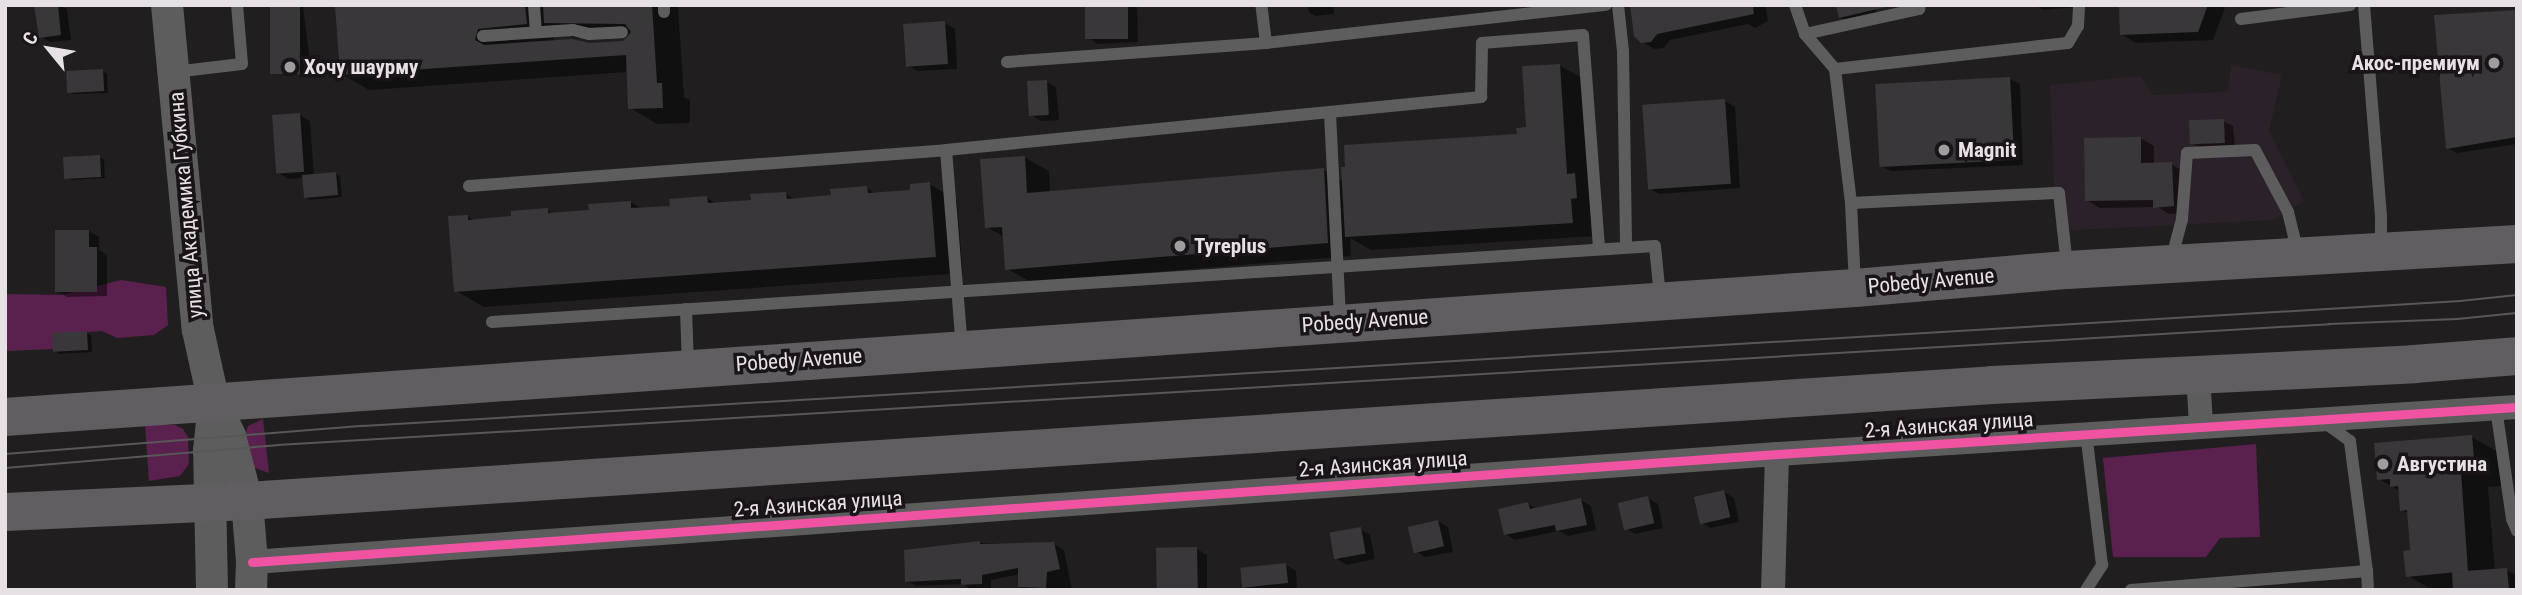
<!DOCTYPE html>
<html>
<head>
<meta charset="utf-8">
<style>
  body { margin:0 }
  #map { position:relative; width:2522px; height:595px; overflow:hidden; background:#211e20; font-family:"Roboto Condensed",sans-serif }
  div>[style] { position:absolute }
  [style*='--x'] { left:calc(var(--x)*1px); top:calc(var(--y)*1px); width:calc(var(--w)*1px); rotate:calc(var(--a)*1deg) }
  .built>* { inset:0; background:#2b2128 }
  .green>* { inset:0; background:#5a214f }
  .shadow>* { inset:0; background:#0007 }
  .building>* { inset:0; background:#393739; transform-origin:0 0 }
  .service>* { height:12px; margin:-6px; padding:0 6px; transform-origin:6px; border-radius:6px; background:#5e5d5e }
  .minor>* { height:24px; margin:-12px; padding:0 12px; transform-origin:12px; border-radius:12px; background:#5e5d5e }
  .tertiary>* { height:32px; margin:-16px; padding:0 16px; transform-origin:16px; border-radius:16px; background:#5e5d5e }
  .primary>* { height:38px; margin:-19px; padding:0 19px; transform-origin:19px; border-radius:19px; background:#605e60 }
  .tram>* { height:2px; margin:-1px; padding:0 1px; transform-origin:1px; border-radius:1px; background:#595859 }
  .cycleway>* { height:9px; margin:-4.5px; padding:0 4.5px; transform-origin:4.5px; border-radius:4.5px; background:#f153a3 }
  .dots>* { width:19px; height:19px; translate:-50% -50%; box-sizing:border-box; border:4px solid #191418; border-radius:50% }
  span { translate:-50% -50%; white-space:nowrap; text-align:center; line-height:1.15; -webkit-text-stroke:7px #191418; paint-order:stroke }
  .poi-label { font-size:21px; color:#e5e1e4; font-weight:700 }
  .right { translate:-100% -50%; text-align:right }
  .left { translate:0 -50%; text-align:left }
  .street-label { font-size:21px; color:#e5e1e4 }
  .frame { position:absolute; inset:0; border:7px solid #e5e1e4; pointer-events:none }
  .north { position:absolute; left:14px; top:14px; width:70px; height:70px; -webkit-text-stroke:5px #191418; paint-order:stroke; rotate:300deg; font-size:19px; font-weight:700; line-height:28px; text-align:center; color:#e5e1e4 }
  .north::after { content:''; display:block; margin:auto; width:24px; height:32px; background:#e5e1e4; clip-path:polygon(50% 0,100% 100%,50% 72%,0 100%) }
</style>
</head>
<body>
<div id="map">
  <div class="built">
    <div style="clip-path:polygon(2231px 65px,2282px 75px,2269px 131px,2304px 201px,2273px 220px,2056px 231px,2050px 85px,2141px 76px,2153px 95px,2228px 92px)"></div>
  </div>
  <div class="green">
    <div style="clip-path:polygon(121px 280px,166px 287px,168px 325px,154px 335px,117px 338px,102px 331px,56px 334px,56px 349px,5px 351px,5px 294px,62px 295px)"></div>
    <div style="clip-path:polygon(263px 419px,269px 473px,255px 468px,248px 460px,243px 441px,248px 426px)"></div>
    <div style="clip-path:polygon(145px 425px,175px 425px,183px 429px,188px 437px,189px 464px,180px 476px,149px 481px)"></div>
    <div style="clip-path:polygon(2256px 444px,2260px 537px,2220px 538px,2206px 557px,2113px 557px,2103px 458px)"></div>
  </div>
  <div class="shadow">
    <div style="clip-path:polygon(36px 5px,61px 5px,67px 9px,71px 40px,50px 42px,40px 36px)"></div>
    <div style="clip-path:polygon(271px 5px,303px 5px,311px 73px,283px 75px,279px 73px)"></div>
    <div style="clip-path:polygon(evenodd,337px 5px,678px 5px,684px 97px,690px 100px,690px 123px,657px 124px,630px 108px,628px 72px,369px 90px,342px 74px,337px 5px,553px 27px,574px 38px,629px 38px,623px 42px,589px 45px,554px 42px,553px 27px)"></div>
    <div style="clip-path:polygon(1087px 5px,1137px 5px,1138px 42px,1098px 44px,1088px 38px)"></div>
    <div style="clip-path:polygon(1308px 5px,1333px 5px,1334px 14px,1315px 16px,1309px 12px)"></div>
    <div style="clip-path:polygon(1632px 5px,1765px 5px,1768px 21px,1755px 28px,1748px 24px,1670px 40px,1664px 48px,1655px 49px,1642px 42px)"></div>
    <div style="clip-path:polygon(1875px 5px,1877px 16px,1850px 22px,1840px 17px)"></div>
    <div style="clip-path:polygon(2035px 5px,2077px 5px,2077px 7px,2043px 10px)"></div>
    <div style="clip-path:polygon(2121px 5px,2226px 5px,2213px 40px,2136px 43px,2121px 34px)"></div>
    <div style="clip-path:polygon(2517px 12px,2517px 144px,2457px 153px,2447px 148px)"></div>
    <div style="clip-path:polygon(945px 23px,955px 29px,957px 69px,917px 71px,907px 65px)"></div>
    <div style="clip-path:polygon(1560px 66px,1584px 79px,1596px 236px,1371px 250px,1350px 238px,1351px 256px,1031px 282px,1007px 269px,1004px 237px,987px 227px,1024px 157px,1049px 171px,1050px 193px,1324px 170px,1344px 182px,1519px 136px,1528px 128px)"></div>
    <div style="clip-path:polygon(103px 71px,107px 74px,108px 93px,73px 94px,69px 92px)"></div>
    <div style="clip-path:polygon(2010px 79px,2020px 84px,2023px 165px,1891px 171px,1881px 166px)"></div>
    <div style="clip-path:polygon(1046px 82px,1056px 87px,1059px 120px,1041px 121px,1031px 115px)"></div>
    <div style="clip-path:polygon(1725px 101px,1735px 107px,1740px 188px,1659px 194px,1649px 188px)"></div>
    <div style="clip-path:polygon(300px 115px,310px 121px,314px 176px,335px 173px,340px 176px,342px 197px,310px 200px,306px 197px,304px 178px,288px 179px,278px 173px)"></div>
    <div style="clip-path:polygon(2223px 121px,2233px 126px,2235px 147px,2202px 149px,2192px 143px)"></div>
    <div style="clip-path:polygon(2140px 138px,2154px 146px,2154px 164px,2171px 164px,2185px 172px,2187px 213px,2169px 214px,2157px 207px,2100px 208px,2086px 200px)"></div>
    <div style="clip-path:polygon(100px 157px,104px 160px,105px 178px,71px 180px,66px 177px)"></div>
    <div style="clip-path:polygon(929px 184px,957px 200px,963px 273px,484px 307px,456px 291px,467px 216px,475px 221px,513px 218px,547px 210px,556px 215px,591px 212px,631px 202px,643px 209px,672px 207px,707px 198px,717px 204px,753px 202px,786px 194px,797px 200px,833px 197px,867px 188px,877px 194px,912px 192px)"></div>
    <div style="clip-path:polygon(89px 231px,99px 237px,99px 250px,107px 255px,107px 296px,67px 297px,57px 291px)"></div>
    <div style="clip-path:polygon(86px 333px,91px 335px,92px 352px,59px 354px,55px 351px)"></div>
    <div style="clip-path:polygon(2472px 437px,2500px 453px,2503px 486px,2488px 487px,2495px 571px,2506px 570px,2517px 575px,2517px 590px,2432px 590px,2407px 575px,2412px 552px,2409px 514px,2402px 510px,2400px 491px,2379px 479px)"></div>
    <div style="clip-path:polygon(1724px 492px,1734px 498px,1739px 522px,1711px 528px,1701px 522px)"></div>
    <div style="clip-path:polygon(1648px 498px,1658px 504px,1663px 528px,1635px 534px,1625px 528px)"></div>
    <div style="clip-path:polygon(1581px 500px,1591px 506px,1596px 530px,1568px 536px,1559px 531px,1515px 540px,1505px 534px,1528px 504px,1537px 509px)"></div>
    <div style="clip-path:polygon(1438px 521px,1448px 527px,1453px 552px,1425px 557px,1415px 551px)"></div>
    <div style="clip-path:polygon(1360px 529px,1370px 535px,1375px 559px,1347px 565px,1337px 559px)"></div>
    <div style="clip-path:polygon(979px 543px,1054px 544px,1064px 550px,1072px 590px,1025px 590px,1019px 586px,1020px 574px,991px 580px,991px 588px,972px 590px,963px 584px,917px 586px,907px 581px)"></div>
    <div style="clip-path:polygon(1197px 549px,1207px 555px,1207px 590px,1158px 590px)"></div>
    <div style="clip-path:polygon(1286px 565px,1296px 571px,1297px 588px,1250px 590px,1243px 586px)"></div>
  </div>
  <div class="building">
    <div style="clip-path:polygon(34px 5px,58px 5px,61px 35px,39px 38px)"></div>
    <div style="left:270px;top:5px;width:30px;height:69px"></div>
    <div style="clip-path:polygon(335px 5px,525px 5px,527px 24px,478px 29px,475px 40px,484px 45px,572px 39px,589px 43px,623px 41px,631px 32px,625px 24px,544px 23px,543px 5px,652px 5px,657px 83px,662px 83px,663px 108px,628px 109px,626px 55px,340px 75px)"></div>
    <div style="left:1085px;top:5px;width:43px;height:34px"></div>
    <div style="clip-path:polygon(1630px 5px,1753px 5px,1754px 14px,1657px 34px,1651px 42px,1641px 43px,1634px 36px)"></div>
    <div style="clip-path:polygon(1836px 5px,1890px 5px,1890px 6px,1839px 18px)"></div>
    <div style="clip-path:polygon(2119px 5px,2208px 5px,2198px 32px,2120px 35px)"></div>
    <div style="clip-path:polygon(2517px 10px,2517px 137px,2446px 149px,2434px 15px)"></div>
    <div style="left:945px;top:21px;width:43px;height:42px;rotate:86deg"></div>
    <div style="clip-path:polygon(1560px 64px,1567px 174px,1575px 173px,1577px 198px,1571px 199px,1573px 223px,1345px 237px,1341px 167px,1345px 167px,1344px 145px,1517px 134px,1516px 128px,1526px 127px,1522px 66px)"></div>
    <div style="left:103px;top:69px;width:22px;height:37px;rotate:87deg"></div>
    <div style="left:2010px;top:77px;width:83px;height:135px;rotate:87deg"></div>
    <div style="left:1047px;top:80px;width:35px;height:20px;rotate:87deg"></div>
    <div style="left:1725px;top:99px;width:85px;height:83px;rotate:86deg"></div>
    <div style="left:300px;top:113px;width:59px;height:28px;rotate:86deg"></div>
    <div style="left:2224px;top:119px;width:24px;height:35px;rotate:88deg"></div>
    <div style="clip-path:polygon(2141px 137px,2141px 163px,2172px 162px,2174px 206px,2153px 208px,2153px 200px,2085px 201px,2084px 138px)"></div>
    <div style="left:100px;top:155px;width:22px;height:37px;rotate:87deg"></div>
    <div style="clip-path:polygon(1025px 156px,1027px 193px,1324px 168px,1328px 243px,1005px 270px,1002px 227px,985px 228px,980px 159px)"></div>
    <div style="left:336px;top:172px;width:23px;height:34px;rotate:85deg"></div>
    <div style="clip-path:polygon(930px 182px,936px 257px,454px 292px,448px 216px,468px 215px,468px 220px,511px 216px,511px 211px,548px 208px,548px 213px,589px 210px,588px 204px,631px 201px,631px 208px,670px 206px,669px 199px,707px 196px,708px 203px,751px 200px,750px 194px,786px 192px,787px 199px,831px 195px,830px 189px,867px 186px,868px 193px,910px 190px,910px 184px)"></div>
    <div style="clip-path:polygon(55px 230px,89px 230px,89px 247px,97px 247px,97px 292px,55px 292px)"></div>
    <div style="left:87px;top:331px;width:19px;height:35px;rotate:87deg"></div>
    <div style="clip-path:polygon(2472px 435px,2475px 471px,2461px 472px,2468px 571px,2406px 577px,2403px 551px,2410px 550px,2407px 510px,2400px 511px,2398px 486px,2390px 487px,2390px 479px,2377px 480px,2374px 443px)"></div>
    <div style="left:1724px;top:490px;width:28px;height:31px;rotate:77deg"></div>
    <div style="left:1648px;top:496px;width:28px;height:31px;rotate:77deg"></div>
    <div style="clip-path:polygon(1581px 498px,1587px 525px,1556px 531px,1555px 525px,1504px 535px,1498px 509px,1528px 502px,1530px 509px)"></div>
    <div style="left:1438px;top:520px;width:27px;height:31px;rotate:77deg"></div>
    <div style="left:1361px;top:527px;width:27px;height:32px;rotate:80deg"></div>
    <div style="clip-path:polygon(980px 541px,980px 544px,1054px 542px,1060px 569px,1047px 572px,1046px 588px,1018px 587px,1018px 568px,982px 575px,982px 584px,961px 585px,961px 579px,905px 582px,904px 550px)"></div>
    <div style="left:1197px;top:547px;width:43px;height:41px;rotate:89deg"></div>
    <div style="left:1286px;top:563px;width:20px;height:46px;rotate:84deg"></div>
    <div style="clip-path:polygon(2507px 568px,2509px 590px,2453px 590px,2452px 572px)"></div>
  </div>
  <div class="service">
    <div style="--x:534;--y:5;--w:27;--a:86"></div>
    <div style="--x:664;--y:5;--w:7;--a:90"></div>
    <div style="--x:1618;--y:5;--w:46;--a:83.8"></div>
    <div style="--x:1623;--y:51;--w:196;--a:89.1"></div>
    <div style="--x:1795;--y:5;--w:31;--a:71"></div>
    <div style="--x:1805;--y:34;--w:46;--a:49.4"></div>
    <div style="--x:2364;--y:5;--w:213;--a:85.4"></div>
    <div style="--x:2381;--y:217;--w:32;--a:90"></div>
    <div style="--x:2241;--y:19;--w:110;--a:-7.3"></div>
    <div style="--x:1805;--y:34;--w:117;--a:-12.4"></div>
    <div style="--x:1919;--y:9;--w:4;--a:-76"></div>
    <div style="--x:483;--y:36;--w:90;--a:-3.8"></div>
    <div style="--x:573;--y:30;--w:16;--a:14"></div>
    <div style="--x:589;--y:34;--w:33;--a:-3"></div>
    <div style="--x:1266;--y:43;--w:342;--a:-6.4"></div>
    <div style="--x:1007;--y:62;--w:260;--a:-4.2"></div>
    <div style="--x:1266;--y:43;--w:38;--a:-97"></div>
    <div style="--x:174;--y:72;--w:68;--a:-6.7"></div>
    <div style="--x:242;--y:64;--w:59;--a:-94.8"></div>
    <div style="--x:1330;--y:113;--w:205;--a:87.2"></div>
    <div style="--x:946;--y:150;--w:199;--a:85.4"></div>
    <div style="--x:469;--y:186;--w:478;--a:-4.3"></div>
    <div style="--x:946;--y:150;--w:538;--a:-5.66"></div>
    <div style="--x:1481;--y:97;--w:54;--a:-88.9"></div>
    <div style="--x:1482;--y:43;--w:101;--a:-4.5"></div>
    <div style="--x:1583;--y:35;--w:214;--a:85.7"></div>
    <div style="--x:1851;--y:203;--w:208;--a:-2.8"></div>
    <div style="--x:2059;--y:193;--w:73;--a:83.7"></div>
    <div style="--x:2171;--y:261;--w:43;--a:-75.3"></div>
    <div style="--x:2182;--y:219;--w:66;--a:-85.7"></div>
    <div style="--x:2187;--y:153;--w:68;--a:-2.5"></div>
    <div style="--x:2255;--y:150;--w:70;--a:62"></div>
    <div style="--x:2288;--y:212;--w:42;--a:76.3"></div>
    <div style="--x:1855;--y:285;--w:82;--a:-92.8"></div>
    <div style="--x:1851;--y:203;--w:135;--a:-96.8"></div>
    <div style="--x:1835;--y:69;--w:234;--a:-6.4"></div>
    <div style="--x:2068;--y:43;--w:20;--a:-60"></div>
    <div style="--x:2078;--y:26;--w:21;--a:-87"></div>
    <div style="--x:686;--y:309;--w:56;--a:88"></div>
    <div style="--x:492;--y:322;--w:1165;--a:-3.74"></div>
    <div style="--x:1655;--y:246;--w:51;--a:84.4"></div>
    <div style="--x:2496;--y:408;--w:112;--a:81.8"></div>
    <div style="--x:2512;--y:519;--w:13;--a:67"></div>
    <div style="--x:2367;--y:571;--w:19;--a:87"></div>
    <div style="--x:2086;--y:590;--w:30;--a:-57"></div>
    <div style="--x:2102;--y:565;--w:133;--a:-96.9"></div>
    <div style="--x:2131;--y:590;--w:237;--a:-4.6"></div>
    <div style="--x:2367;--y:571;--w:131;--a:-97.5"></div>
    <div style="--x:2350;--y:441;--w:32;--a:-144"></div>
  </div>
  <div class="minor">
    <div style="--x:2198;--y:373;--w:52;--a:86.7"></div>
    <div style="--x:252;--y:562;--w:1529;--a:-4.05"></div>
    <div style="--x:1777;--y:454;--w:741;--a:-3.63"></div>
    <div style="--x:1773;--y:590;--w:136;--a:-88.3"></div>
  </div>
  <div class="tertiary">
    <div style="--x:167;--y:5;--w:326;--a:84.6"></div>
    <div style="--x:198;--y:330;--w:75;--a:77.6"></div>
    <div style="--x:214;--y:403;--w:37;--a:64"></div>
    <div style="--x:230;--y:436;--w:67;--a:75.3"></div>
    <div style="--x:247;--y:501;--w:61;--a:85.3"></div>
    <div style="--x:252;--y:562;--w:28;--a:92"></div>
    <div style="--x:212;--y:590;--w:139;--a:-91.2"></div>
    <div style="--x:209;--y:451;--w:48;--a:-84.1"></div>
  </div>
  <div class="primary">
    <div style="--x:5;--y:417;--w:1854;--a:-3.99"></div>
    <div style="--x:1855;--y:288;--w:213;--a:-4.9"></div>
    <div style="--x:2067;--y:270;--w:451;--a:-3.3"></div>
    <div style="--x:5;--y:512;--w:242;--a:-2.6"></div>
    <div style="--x:247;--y:501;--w:1749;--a:-3.8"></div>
    <div style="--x:1992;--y:385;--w:423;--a:-2.8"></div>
    <div style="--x:2414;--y:364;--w:103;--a:-4.4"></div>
  </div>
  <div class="tram">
    <div style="--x:5;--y:454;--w:359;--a:-4.5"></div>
    <div style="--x:363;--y:426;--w:2101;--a:-3.41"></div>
    <div style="--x:2460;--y:301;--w:57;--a:-6"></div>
    <div style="--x:5;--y:468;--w:273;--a:-4.8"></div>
    <div style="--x:277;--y:445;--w:2056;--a:-3.37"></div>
    <div style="--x:2329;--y:324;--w:128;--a:-2.2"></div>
    <div style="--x:2457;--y:319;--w:60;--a:-5.7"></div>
  </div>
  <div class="cycleway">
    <div style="--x:252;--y:562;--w:1529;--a:-4.05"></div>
    <div style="--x:1777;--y:454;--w:741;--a:-3.63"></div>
  </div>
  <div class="dots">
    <div style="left:2494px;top:63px;background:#a09d9f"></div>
    <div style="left:290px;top:67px;background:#a09d9f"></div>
    <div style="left:1944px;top:150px;background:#a09d9f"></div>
    <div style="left:1180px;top:246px;background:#a09d9f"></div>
    <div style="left:2383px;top:464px;background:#a09d9f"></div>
  </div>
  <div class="poi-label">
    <span class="right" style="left:2480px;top:63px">Акос-премиум</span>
    <span class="left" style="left:304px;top:67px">Хочу шаурму</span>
    <span class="left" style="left:1958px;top:150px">Magnit</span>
    <span class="left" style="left:1194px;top:246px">Tyreplus</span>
    <span class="left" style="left:2397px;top:464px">Августина</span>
  </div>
  <div class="street-label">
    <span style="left:186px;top:205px;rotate:-95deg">улица Академика Губкина</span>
    <span style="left:1931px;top:281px;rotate:-5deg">Pobedy Avenue</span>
    <span style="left:1365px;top:321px;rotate:-4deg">Pobedy Avenue</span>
    <span style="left:799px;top:360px;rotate:-4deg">Pobedy Avenue</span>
    <span style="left:1949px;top:425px;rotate:-4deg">2-я Азинская улица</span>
    <span style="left:1383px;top:464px;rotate:-4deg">2-я Азинская улица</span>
    <span style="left:818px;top:504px;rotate:-4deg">2-я Азинская улица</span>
  </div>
  <div class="frame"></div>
  <div class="north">С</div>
</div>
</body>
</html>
